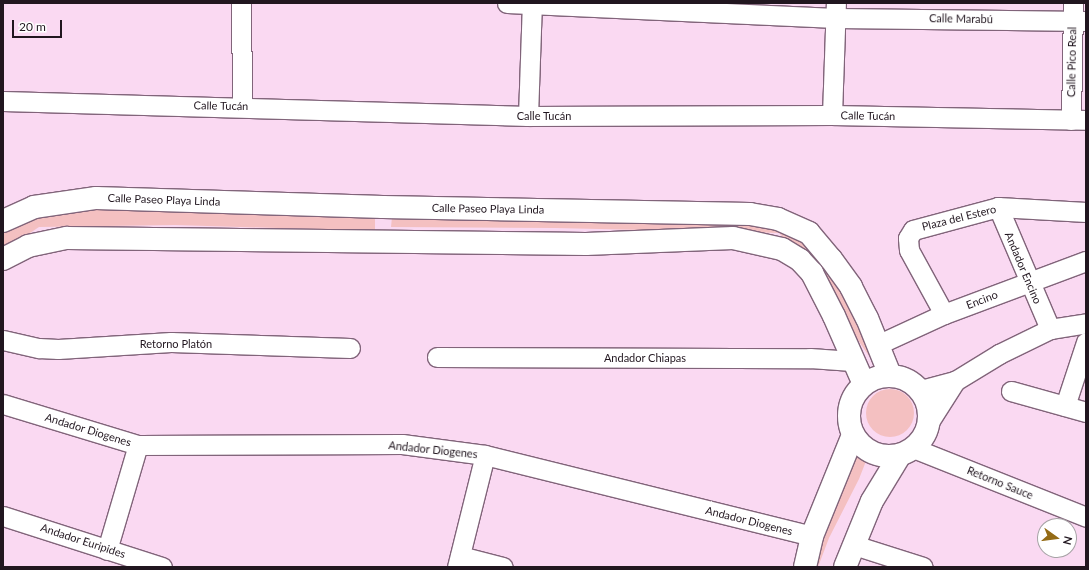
<!DOCTYPE html>
<html>
<head>
<meta charset="utf-8">
<style>
  body { margin:0 }
  #map { position:relative; width:1089px; height:570px; overflow:hidden; background:#fad9f2; font-family:Lato,sans-serif }
  div>[style] { position:absolute }
  [style*='--x'] { left:calc(var(--x)*1px); top:calc(var(--y)*1px); width:calc(var(--w)*1px); rotate:calc(var(--a)*1deg) }
  .green>* { inset:0; background:#f4c0c1 }
  .round { border-radius:50% }
  .roads { filter:drop-shadow(1px 0 #81647a) drop-shadow(-1px 0 #81647a) drop-shadow(0 1px #81647a) drop-shadow(0 -1px #81647a) }
  .street>* { height:19px; margin:-9.5px; padding:0 9.5px; transform-origin:9.5px; border-radius:9.5px; background:#fff }
  .secondary>* { height:22px; margin:-11px; padding:0 11px; transform-origin:11px; border-radius:11px; background:#fff }
  .secondary>.ring { margin:-11px; padding:0; box-sizing:content-box; background:none; border:22px solid #fff; border-radius:50% }
  span { translate:-50% -50%; white-space:nowrap; text-align:center; line-height:1.15; -webkit-text-stroke:4px #fff; paint-order:stroke }
  .street-label { font-size:11px; color:#21161f }
  .frame { position:absolute; inset:0; border:4px solid #21161f; pointer-events:none }
  .north { position:absolute; left:1037px; top:518px; width:40px; height:40px; box-sizing:border-box; background:#fff; border:1px solid #a6a2a5; border-radius:50%; rotate:104deg; font-size:11px; font-weight:700; line-height:16px; text-align:center; color:#21161f }
  .north::after { content:''; display:block; margin:auto; width:14px; height:18px; background:#946b15; clip-path:polygon(50% 0,100% 100%,50% 72%,0 100%) }
  .scale { position:absolute; left:12px; top:20px; width:50px; height:18px; box-sizing:border-box; border:2px solid #21161f; border-top:0; padding-left:5px; font-size:12px; line-height:14px; white-space:nowrap; color:#21161f; -webkit-text-stroke:3px #fff; paint-order:stroke }
</style>
</head>
<body>
<div id="map">
  <div class="green">
    <div style="clip-path:polygon(64px 207px,375px 209px,375px 231px,175px 225px,39px 227px,3px 251px,3px 227px)"></div>
    <div style="clip-path:polygon(745px 216px,804px 233px,841px 279px,879px 354px,869px 356px,846px 323px,833px 288px,779px 233px,555px 228px,391px 227px,392px 217px)"></div>
    <div class="round" style="left:866px;top:389px;width:48px;height:48px"></div>
    <div style="clip-path:polygon(854px 445px,868px 456px,859px 479px,829px 538px,818px 567px,810px 567px)"></div>
  </div>
  <div class="roads">
    <div class="street">
      <div style="--x:241;--y:3;--w:103;--a:89.4"></div>
      <div style="--x:507;--y:3;--w:329;--a:2.6"></div>
      <div style="--x:836;--y:18;--w:250;--a:0.7"></div>
      <div style="--x:3;--y:101;--w:525;--a:1.64"></div>
      <div style="--x:528;--y:116;--w:304;--a:-0.2"></div>
      <div style="--x:832;--y:115;--w:254;--a:1.1"></div>
      <div style="--x:832;--y:115;--w:112;--a:-88"></div>
      <div style="--x:528;--y:116;--w:112;--a:-88"></div>
      <div style="--x:1071;--y:120;--w:117;--a:-89"></div>
      <div style="--x:998;--y:207;--w:133;--a:66.9"></div>
      <div style="--x:944;--y:314;--w:73;--a:-118.7"></div>
      <div style="--x:909;--y:250;--w:12;--a:-95"></div>
      <div style="--x:908;--y:238;--w:9;--a:-58"></div>
      <div style="--x:913;--y:230;--w:88;--a:-15.1"></div>
      <div style="--x:998;--y:207;--w:88;--a:3.3"></div>
      <div style="--x:3;--y:340;--w:37;--a:13"></div>
      <div style="--x:39;--y:348;--w:19;--a:3"></div>
      <div style="--x:58;--y:349;--w:113;--a:-3.5"></div>
      <div style="--x:171;--y:342;--w:179;--a:1.9"></div>
      <div style="--x:879;--y:344;--w:72;--a:-24.8"></div>
      <div style="--x:944;--y:314;--w:152;--a:-20.5"></div>
      <div style="--x:437;--y:357;--w:373;--a:0.2"></div>
      <div style="--x:810;--y:358;--w:42;--a:4.1"></div>
      <div style="--x:921;--y:390;--w:35;--a:-15"></div>
      <div style="--x:955;--y:381;--w:52;--a:-31.5"></div>
      <div style="--x:999;--y:354;--w:57;--a:-26.1"></div>
      <div style="--x:1050;--y:329;--w:36;--a:-9"></div>
      <div style="--x:1011;--y:391;--w:78;--a:15.6"></div>
      <div style="--x:3;--y:404;--w:141;--a:16.9"></div>
      <div style="--x:138;--y:445;--w:264;--a:-0.2"></div>
      <div style="--x:402;--y:444;--w:84;--a:7.5"></div>
      <div style="--x:485;--y:455;--w:337;--a:13.9"></div>
      <div style="--x:1065;--y:406;--w:67;--a:-71.8"></div>
      <div style="--x:929;--y:422;--w:49;--a:-57.6"></div>
      <div style="--x:913;--y:448;--w:186;--a:21.7"></div>
      <div style="--x:3;--y:516;--w:167;--a:17.8"></div>
      <div style="--x:854;--y:545;--w:72;--a:17.7"></div>
      <div style="--x:107;--y:550;--w:109;--a:-73.6"></div>
      <div style="--x:460;--y:556;--w:44;--a:14.3"></div>
      <div style="--x:457;--y:567;--w:115;--a:-76"></div>
    </div>
    <div class="secondary">
      <div style="--x:3;--y:221;--w:34;--a:-24"></div>
      <div style="--x:34;--y:207;--w:63;--a:-8.3"></div>
      <div style="--x:96;--y:198;--w:287;--a:1.8"></div>
      <div style="--x:383;--y:207;--w:367;--a:1.1"></div>
      <div style="--x:750;--y:214;--w:28;--a:10"></div>
      <div style="--x:778;--y:219;--w:34;--a:24"></div>
      <div style="--x:809;--y:233;--w:34;--a:50"></div>
      <div style="--x:831;--y:259;--w:34;--a:54"></div>
      <div style="--x:851;--y:287;--w:35;--a:63"></div>
      <div style="--x:867;--y:318;--w:61;--a:68"></div>
      <div style="--x:3;--y:259;--w:28;--a:-27"></div>
      <div style="--x:28;--y:246;--w:40;--a:-12"></div>
      <div style="--x:67;--y:238;--w:519;--a:0.66"></div>
      <div style="--x:586;--y:244;--w:147;--a:-2.3"></div>
      <div style="--x:733;--y:238;--w:50;--a:12.7"></div>
      <div style="--x:782;--y:249;--w:21;--a:31"></div>
      <div style="--x:800;--y:260;--w:18;--a:47"></div>
      <div style="--x:812;--y:273;--w:48;--a:62.9"></div>
      <div style="--x:834;--y:316;--w:74;--a:66.2"></div>
      <div class="ring" style="left:849px;top:376px;width:58px;height:58px"></div>
      <div style="--x:805;--y:567;--w:32;--a:-77"></div>
      <div style="--x:812;--y:536;--w:109;--a:-67.9"></div>
      <div style="--x:845;--y:567;--w:71;--a:-67.8"></div>
      <div style="--x:872;--y:501;--w:54;--a:-58.7"></div>
    </div>
  </div>
  <div class="street-label">
    <span style="left:961px;top:19px;rotate:1deg">Calle Marabú</span>
    <span style="left:1072px;top:62px;rotate:-89deg">Calle Pico Real</span>
    <span style="left:221px;top:106px;rotate:1deg">Calle Tucán</span>
    <span style="left:544px;top:116px">Calle Tucán</span>
    <span style="left:868px;top:116px;rotate:1deg">Calle Tucán</span>
    <span style="left:164px;top:200px;rotate:2deg">Calle Paseo Playa Linda</span>
    <span style="left:488px;top:209px;rotate:1deg">Calle Paseo Playa Linda</span>
    <span style="left:959px;top:218px;rotate:-14deg">Plaza del Estero</span>
    <span style="left:1023px;top:268px;rotate:67deg">Andador Encino</span>
    <span style="left:982px;top:300px;rotate:-21deg">Encino</span>
    <span style="left:176px;top:344px">Retorno Platón</span>
    <span style="left:645px;top:358px">Andador Chiapas</span>
    <span style="left:88px;top:430px;rotate:17deg">Andador Diogenes</span>
    <span style="left:433px;top:450px;rotate:6deg">Andador Diogenes</span>
    <span style="left:1000px;top:483px;rotate:22deg">Retorno Sauce</span>
    <span style="left:749px;top:521px;rotate:14deg">Andador Diogenes</span>
    <span style="left:83px;top:541px;rotate:18deg">Andador Euripides</span>
  </div>
  <div class="frame"></div>
  <div class="north">N</div>
  <div class="scale">20 m</div>
</div>
</body>
</html>
